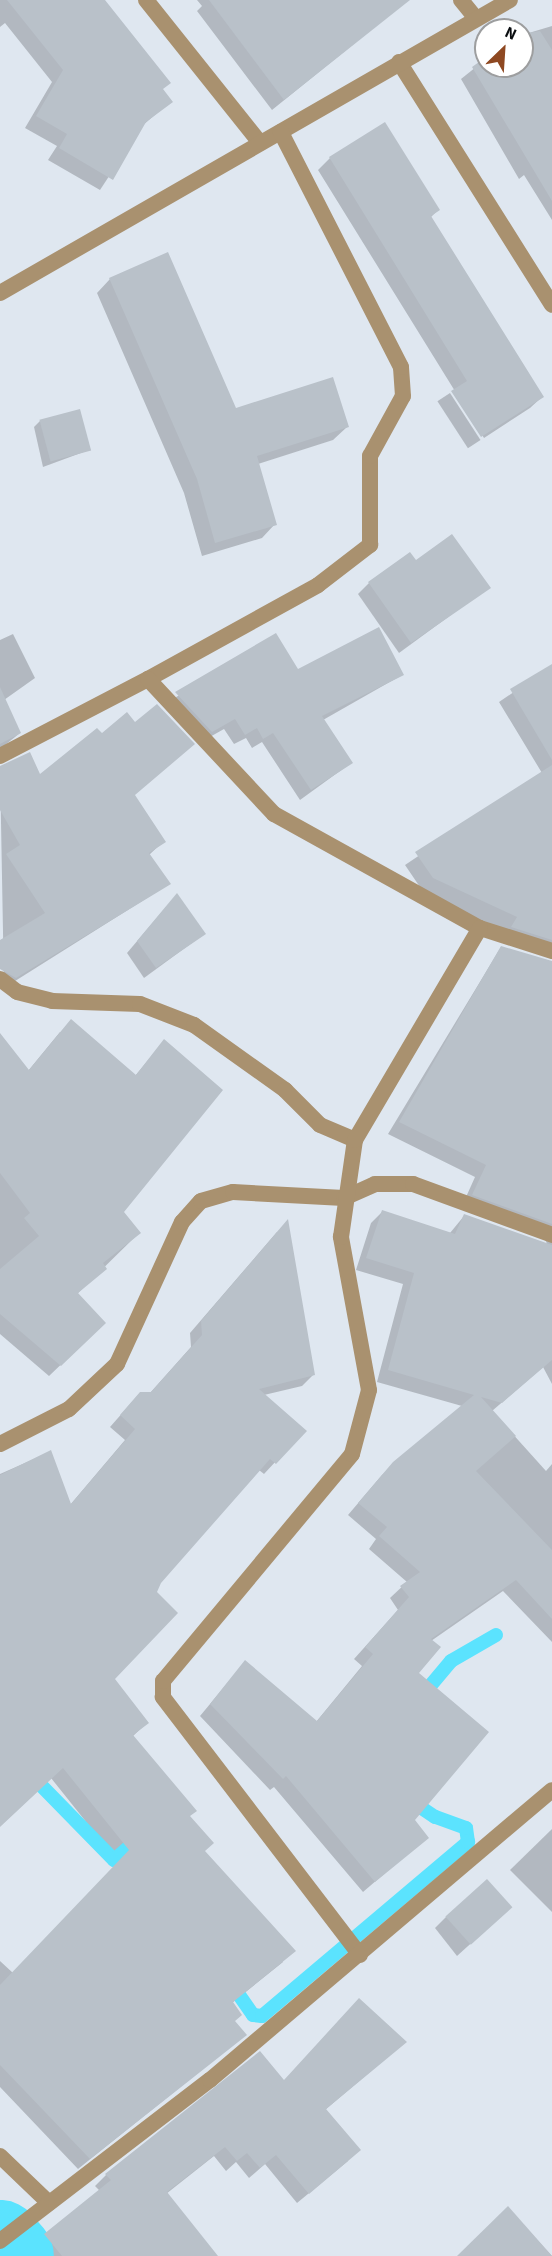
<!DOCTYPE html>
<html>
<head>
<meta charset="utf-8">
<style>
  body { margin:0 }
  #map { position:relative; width:552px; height:2256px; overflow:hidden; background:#dfe7f0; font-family:"Source Sans 3",sans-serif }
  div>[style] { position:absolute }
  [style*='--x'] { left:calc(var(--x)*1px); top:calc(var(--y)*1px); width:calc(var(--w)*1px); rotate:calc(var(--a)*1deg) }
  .shadow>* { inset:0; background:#0003; transform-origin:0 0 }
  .stream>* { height:14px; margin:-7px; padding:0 7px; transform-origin:7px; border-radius:7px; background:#5be3fe }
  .river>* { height:84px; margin:-42px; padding:0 42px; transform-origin:42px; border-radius:42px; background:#5be3fe }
  .building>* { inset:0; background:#b9c1c9; transform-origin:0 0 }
  .minor>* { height:16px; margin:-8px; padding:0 8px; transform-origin:8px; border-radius:8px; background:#a9916f }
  span { translate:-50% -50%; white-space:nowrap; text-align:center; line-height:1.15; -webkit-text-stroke:4.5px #fff; paint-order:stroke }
  .north { position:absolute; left:474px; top:18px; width:60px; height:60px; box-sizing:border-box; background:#fff; border:2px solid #9d9e9f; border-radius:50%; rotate:25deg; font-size:16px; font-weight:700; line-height:24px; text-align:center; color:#0a0d10 }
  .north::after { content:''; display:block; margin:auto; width:21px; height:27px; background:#8e4821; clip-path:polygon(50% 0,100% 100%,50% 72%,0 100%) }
</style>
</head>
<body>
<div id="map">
  <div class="shadow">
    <div style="clip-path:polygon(0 0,98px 0,171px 101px,142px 126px,100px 190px,48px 160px,57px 146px,25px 128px,52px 82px,5px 23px,0 27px)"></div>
    <div style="clip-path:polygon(197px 0,408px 0,272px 110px,197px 11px,202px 6px)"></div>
    <div style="clip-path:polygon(552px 26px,552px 220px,524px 175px,519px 179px,461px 79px,486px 59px,486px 66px,522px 66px,522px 35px)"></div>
    <div style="clip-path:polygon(330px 158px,438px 210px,430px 218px,542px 397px,530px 408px,484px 438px,318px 170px)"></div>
    <div style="clip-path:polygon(110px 279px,235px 409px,347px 427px,333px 440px,258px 464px,275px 524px,262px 538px,202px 556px,184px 493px,97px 293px)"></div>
    <div style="left:450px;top:393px;width:56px;height:15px;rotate:57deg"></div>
    <div style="clip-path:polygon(40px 421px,89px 450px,43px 467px,34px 427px)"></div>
    <div style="clip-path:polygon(415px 562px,489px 587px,399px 653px,358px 594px,369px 583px)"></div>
    <div style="clip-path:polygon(13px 634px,35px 678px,4px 700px,20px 733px,0 749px,0 640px)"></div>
    <div style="clip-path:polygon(276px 635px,297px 671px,402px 675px,323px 720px,351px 763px,300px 800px,262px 742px,252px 748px,246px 738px,234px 744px,224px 729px,201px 742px,165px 704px)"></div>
    <div style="clip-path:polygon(552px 666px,552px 957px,422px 890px,405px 865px,542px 773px,499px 702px)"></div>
    <div style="clip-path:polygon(0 767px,134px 796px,164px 841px,149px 855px,169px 884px,4px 988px)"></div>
    <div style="clip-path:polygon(166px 907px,204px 934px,144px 978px,127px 953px)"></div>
    <div style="clip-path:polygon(501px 947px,552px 982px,552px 1384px,543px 1367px,492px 1411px,546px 1471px,552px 1464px,552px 1642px,503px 1591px,431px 1641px,416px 1673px,413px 1820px,427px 1837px,363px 1892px,274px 1787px,270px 1790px,200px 1716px,245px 1662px,316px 1722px,362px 1666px,354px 1659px,398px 1610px,390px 1598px,407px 1582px,369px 1549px,376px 1539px,348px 1515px,382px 1475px,462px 1406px,377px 1382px,403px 1284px,356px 1270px,371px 1223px,382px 1212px,450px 1233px,464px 1216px,548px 1246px,544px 1237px,462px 1206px,475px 1177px,388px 1134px)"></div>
    <div style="clip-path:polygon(60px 1032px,135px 1076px,164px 1041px,123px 1212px,139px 1233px,77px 1294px,93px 1334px,49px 1376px,0 1334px,0 1035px,28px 1071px)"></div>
    <div style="clip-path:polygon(277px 1232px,313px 1375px,302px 1386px,264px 1395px,304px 1431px,264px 1474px,259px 1470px,160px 1582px,113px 1678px,147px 1723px,133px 1736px,189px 1817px,204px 1852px,283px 1962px,232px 2003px,233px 2022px,245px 2035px,78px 2169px,0 2087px,0 1961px,13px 1973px,119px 1863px,51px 1778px,0 1826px,0 1474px,50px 1452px,70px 1505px,125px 1440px,110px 1427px,140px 1393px,150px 1393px,191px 1347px,190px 1333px)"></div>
    <div style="clip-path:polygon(552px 1829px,552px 1912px,510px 1870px)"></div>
    <div style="clip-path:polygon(446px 1917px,499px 1918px,457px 1956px,435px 1928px)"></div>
    <div style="clip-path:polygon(405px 2042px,325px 2110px,348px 2161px,297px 2203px,265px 2164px,249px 2178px,236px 2162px,226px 2171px,214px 2156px,166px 2194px,216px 2256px,43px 2256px,34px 2245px,100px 2191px,95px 2186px,106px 2175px,260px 2053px,284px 2082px)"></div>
    <div style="clip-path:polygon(508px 2208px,552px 2256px,459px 2256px)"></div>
  </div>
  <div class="stream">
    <div style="--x:420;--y:1698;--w:48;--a:-50"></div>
    <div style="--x:451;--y:1661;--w:52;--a:-30"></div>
    <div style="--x:31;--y:1775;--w:119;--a:45.7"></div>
    <div style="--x:114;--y:1860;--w:21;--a:-41"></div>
    <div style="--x:130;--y:1846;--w:15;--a:48"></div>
    <div style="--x:230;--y:1982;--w:40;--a:55.1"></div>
    <div style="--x:253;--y:2015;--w:9;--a:6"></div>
    <div style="--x:262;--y:2016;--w:270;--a:-40.2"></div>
    <div style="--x:468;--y:1842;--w:14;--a:-98"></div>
    <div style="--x:466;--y:1828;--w:33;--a:-160"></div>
    <div style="--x:435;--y:1817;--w:30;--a:-146"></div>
  </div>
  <div class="river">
    <div style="--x:0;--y:2242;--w:18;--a:49"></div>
  </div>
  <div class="building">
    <div style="clip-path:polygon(7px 0,105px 0,171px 83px,163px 89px,173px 102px,146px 122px,113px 180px,59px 148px,67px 134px,36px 116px,63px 70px)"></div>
    <div style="clip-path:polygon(209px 0,410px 0,284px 100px)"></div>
    <div style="clip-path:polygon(540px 31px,552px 50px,552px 201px,472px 67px,486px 57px,486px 66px,522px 66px,522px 34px)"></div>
    <div style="clip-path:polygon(385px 122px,440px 210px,431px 216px,544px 397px,481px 437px,451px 391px,467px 381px,329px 157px)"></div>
    <div style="clip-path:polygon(168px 252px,236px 408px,333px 377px,349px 427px,257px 456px,277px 525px,215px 543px,197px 479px,109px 278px)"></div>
    <div style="left:80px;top:409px;width:43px;height:42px;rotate:75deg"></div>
    <div style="clip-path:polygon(452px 534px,491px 588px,411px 643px,368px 582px,410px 552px,416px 560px)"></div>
    <div style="clip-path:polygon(379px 627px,404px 675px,322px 716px,353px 763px,311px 790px,273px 733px,263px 739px,257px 728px,245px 735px,235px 719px,212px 732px,175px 692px,276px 633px,298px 669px)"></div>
    <div style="clip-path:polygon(552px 664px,552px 760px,510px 689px)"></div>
    <div style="clip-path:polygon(0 687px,21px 733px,0 744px)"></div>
    <div style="clip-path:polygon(157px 704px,195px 744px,135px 795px,166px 842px,149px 853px,171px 884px,16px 978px,0 969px,0 940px,45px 913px,6px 854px,20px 845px,0 810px,0 766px,30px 752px,40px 774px,97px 728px,102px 733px,127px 712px,135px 722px)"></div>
    <div style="clip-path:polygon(552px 765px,552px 940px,511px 927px,517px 917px,433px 878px,415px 852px)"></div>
    <div style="clip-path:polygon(177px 893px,206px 934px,156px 968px,137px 941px)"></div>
    <div style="clip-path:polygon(501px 946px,552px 961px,552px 1224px,472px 1195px,486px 1165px,399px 1122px)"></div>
    <div style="clip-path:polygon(71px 1019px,136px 1075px,164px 1039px,223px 1090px,124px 1212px,141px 1233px,103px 1263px,107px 1269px,78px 1293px,106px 1323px,61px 1366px,0 1314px,0 1269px,39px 1236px,24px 1218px,30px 1213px,0 1173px,0 1033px,29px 1070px)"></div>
    <div style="clip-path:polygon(382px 1210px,455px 1234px,464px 1214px,552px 1245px,552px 1360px,502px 1403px,481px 1397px,516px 1436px,476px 1471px,552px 1550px,552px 1619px,516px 1580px,431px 1639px,441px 1647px,419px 1673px,489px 1732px,415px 1820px,429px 1838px,375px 1882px,286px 1776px,283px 1779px,210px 1704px,245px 1660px,317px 1721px,373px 1654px,365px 1647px,409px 1597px,400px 1586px,420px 1572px,379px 1536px,387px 1527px,358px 1503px,393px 1462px,474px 1395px,388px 1370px,414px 1273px,366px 1258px)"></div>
    <div style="clip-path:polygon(288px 1219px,315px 1375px,259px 1389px,307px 1431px,276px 1464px,270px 1459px,161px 1583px,157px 1592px,178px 1613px,115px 1679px,149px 1723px,133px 1735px,197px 1811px,190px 1816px,214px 1843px,205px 1851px,296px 1951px,233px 2002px,242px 2015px,235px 2021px,247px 2035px,90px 2159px,0 2065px,0 1985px,129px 1850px,63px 1768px,0 1827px,0 1475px,51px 1450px,71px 1504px,135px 1429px,120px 1415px,140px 1392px,151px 1392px,202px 1335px,201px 1321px)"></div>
    <div style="left:487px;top:1879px;width:38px;height:56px;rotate:48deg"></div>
    <div style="clip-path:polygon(359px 1998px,407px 2042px,326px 2109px,361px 2150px,309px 2194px,276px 2155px,260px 2168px,247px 2153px,237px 2161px,225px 2147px,167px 2192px,218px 2256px,62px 2256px,44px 2234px,111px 2180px,105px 2174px,260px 2051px,284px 2080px)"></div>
    <div style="clip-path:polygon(508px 2206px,552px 2256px,457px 2256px)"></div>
  </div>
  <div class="minor">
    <div style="--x:146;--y:0;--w:183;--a:51.4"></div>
    <div style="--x:461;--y:0;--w:21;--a:51"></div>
    <div style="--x:399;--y:62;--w:287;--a:57.8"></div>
    <div style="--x:0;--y:293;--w:588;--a:-29.88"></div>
    <div style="--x:148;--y:679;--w:194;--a:-28.9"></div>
    <div style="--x:318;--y:585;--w:66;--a:-37.6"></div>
    <div style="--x:370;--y:545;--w:89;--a:-90"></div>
    <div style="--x:370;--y:456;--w:68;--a:-61.2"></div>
    <div style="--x:403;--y:396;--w:29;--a:-94"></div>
    <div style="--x:401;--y:367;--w:264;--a:-117.1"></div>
    <div style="--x:0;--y:756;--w:167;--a:-27.5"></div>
    <div style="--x:148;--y:679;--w:185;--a:47"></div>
    <div style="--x:274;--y:814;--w:235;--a:29"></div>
    <div style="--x:480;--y:928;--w:76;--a:17.7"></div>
    <div style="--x:0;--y:979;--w:21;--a:37"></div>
    <div style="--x:17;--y:992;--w:36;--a:14"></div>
    <div style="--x:52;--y:1001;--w:88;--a:2"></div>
    <div style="--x:140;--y:1004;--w:58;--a:21.3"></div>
    <div style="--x:194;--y:1025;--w:112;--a:35.5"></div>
    <div style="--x:285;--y:1090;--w:49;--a:45"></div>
    <div style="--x:320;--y:1125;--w:38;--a:23"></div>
    <div style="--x:0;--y:1444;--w:77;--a:-26.9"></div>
    <div style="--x:69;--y:1409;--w:66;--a:-43.2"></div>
    <div style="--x:117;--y:1364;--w:156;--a:-65.4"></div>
    <div style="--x:182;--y:1222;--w:28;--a:-48"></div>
    <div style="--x:201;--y:1201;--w:33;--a:-16"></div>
    <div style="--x:233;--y:1192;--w:111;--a:3.1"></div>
    <div style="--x:344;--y:1198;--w:34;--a:-24"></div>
    <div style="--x:375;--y:1184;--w:38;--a:0"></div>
    <div style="--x:413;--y:1184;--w:148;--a:20.1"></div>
    <div style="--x:360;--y:1955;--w:325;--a:-127.4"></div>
    <div style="--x:163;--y:1697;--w:16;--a:-90"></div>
    <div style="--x:163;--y:1681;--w:295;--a:-50.2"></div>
    <div style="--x:352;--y:1454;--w:66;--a:-75.1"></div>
    <div style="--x:369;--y:1390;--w:156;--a:-100.4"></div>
    <div style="--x:341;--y:1237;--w:98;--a:-81.8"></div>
    <div style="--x:355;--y:1140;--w:246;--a:-59.5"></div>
    <div style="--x:0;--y:2156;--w:68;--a:43.8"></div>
    <div style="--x:0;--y:2241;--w:265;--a:-37.5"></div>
    <div style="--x:210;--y:2080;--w:448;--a:-40.3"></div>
  </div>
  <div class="north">N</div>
</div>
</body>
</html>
